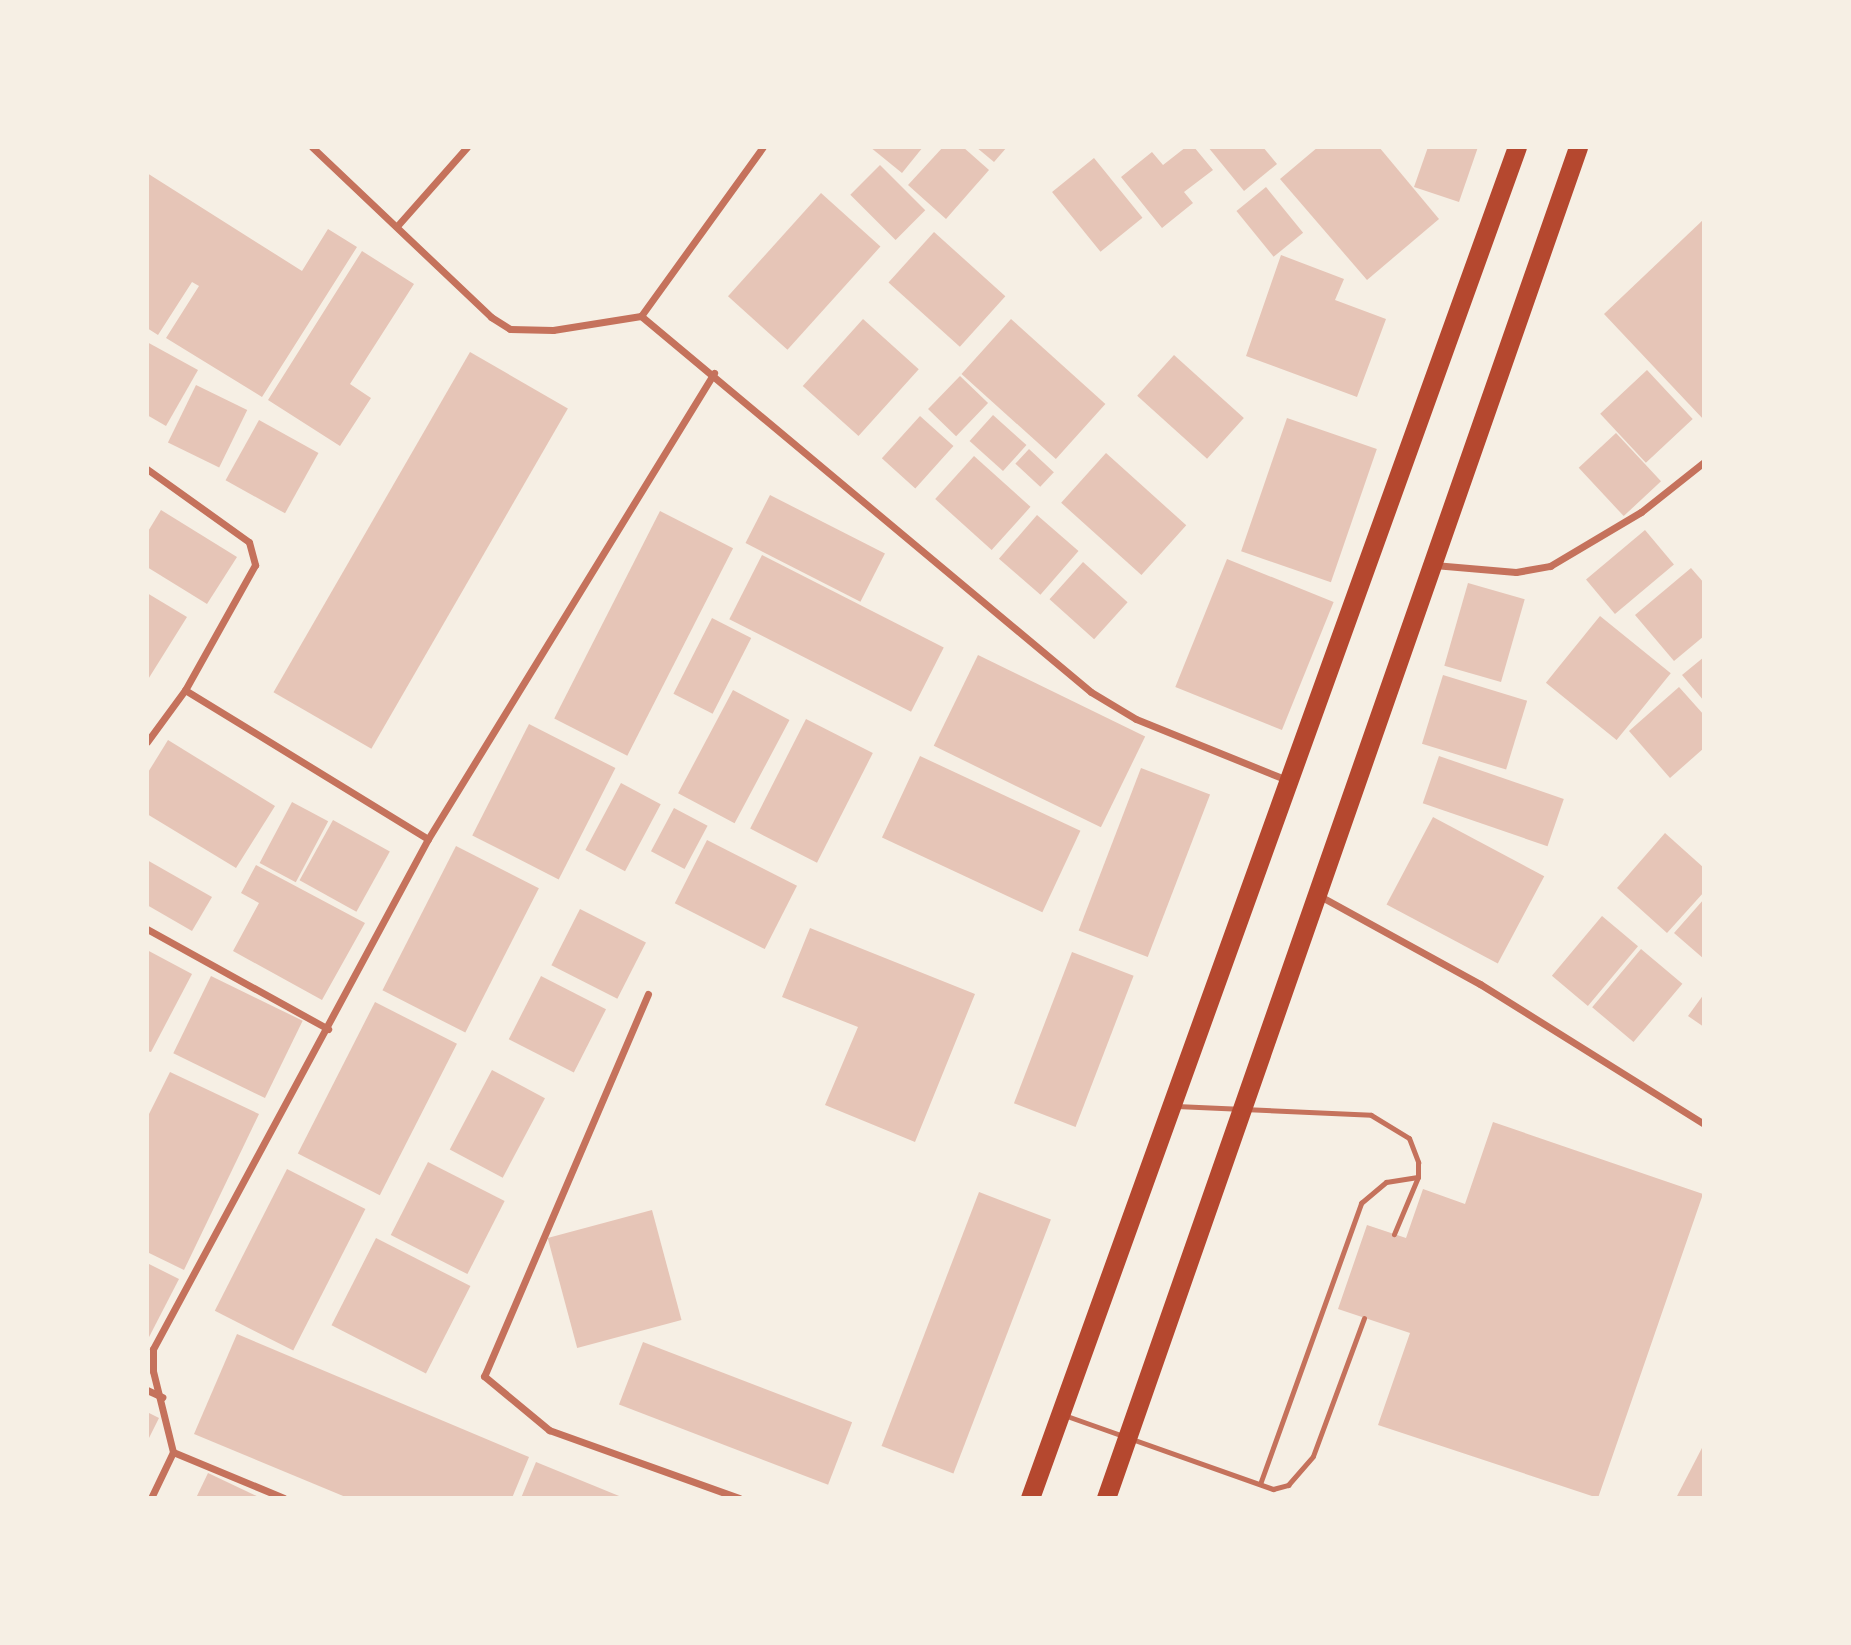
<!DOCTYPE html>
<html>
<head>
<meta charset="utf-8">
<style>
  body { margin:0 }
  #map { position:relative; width:1851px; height:1645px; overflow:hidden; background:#f6efe4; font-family:Manrope,sans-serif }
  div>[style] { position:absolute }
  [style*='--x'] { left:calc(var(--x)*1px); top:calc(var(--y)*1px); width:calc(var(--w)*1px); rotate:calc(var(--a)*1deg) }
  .building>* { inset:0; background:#e6c5b7; transform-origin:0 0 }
  .service>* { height:5px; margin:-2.5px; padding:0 2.5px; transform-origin:2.5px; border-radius:2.5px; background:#c5725c }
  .minor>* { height:7px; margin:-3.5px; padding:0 3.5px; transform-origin:3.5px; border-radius:3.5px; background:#c5725c }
  .trunk>* { height:19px; margin:-9.5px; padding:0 9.5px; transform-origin:9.5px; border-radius:9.5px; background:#b5482f }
  span { translate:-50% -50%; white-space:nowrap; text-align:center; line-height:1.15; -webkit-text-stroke:7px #f6efe4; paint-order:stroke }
  .frame { position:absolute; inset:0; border:149px solid #f6efe4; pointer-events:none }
</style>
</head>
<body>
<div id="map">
  <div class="building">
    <div style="clip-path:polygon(870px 147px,923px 147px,902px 173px)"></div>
    <div style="clip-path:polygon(943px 147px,963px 147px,989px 170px,946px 219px,908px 185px)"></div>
    <div style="clip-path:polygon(976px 147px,1007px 147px,994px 162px)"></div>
    <div style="clip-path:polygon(1186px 147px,1194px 147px,1213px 170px,1184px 192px,1193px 203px,1162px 228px,1121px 177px,1152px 152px,1163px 165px)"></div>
    <div style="clip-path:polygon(1208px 147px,1263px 147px,1277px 164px,1244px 191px)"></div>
    <div style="clip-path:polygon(1318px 147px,1379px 147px,1439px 219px,1367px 280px,1280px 179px)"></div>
    <div style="clip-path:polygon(1428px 147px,1478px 147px,1459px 202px,1414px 187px)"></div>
    <div style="left:1094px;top:158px;width:77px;height:54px;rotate:51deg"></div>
    <div style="left:880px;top:165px;width:64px;height:42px;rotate:45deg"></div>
    <div style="clip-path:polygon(147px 173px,302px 271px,328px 229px,357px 247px,262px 397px,166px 338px,199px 286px,192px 282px,158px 335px,147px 328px)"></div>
    <div style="left:1266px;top:187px;width:59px;height:38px;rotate:51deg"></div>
    <div style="left:821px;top:193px;width:80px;height:139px;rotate:42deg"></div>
    <div style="clip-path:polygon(1704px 219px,1704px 420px,1604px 314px)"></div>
    <div style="left:934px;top:232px;width:96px;height:68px;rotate:42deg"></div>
    <div style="clip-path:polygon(362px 251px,414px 284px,350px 384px,371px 398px,340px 446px,268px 400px)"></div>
    <div style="clip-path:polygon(1281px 255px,1344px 279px,1335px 300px,1386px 319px,1357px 397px,1246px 356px)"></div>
    <div style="left:863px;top:319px;width:75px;height:90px;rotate:42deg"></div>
    <div style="left:1011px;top:319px;width:127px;height:74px;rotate:42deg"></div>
    <div style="clip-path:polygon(147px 342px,198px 370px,166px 426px,147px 415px)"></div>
    <div style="left:470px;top:352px;width:113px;height:393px;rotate:30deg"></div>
    <div style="left:1174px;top:355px;width:94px;height:55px;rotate:42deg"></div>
    <div style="left:1647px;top:370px;width:67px;height:64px;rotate:47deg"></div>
    <div style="left:960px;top:376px;width:39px;height:46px;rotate:44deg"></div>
    <div style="left:196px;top:385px;width:57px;height:64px;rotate:26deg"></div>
    <div style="left:993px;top:415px;width:45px;height:35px;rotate:42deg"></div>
    <div style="left:920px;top:416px;width:45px;height:57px;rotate:42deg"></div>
    <div style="left:1287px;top:418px;width:95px;height:141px;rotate:19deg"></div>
    <div style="left:259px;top:420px;width:68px;height:69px;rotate:29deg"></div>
    <div style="left:1616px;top:433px;width:66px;height:51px;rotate:47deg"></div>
    <div style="left:1029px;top:449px;width:34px;height:20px;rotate:43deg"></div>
    <div style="left:1106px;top:453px;width:108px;height:67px;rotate:42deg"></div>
    <div style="left:974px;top:456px;width:76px;height:58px;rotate:42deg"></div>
    <div style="left:770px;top:495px;width:129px;height:54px;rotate:27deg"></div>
    <div style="clip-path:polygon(161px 510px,237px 557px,207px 604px,147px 567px,147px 533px)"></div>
    <div style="left:660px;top:511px;width:82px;height:233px;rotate:27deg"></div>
    <div style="left:1037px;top:515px;width:55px;height:58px;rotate:41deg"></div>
    <div style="left:1645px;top:530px;width:45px;height:77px;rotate:50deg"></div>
    <div style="left:762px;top:555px;width:204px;height:72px;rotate:27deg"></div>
    <div style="left:1227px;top:559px;width:115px;height:138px;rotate:22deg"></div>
    <div style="left:1083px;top:562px;width:60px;height:50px;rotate:42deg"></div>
    <div style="clip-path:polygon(1691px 568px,1704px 583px,1704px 636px,1674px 661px,1635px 615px)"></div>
    <div style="left:1468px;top:583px;width:59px;height:86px;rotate:16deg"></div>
    <div style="clip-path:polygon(147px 593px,187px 617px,147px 681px)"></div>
    <div style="left:1600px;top:616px;width:91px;height:86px;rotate:39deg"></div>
    <div style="left:712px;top:618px;width:44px;height:85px;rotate:27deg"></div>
    <div style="left:978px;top:655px;width:186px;height:101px;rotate:26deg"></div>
    <div style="clip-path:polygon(1704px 657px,1704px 701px,1682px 675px)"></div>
    <div style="left:1443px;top:675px;width:88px;height:72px;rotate:17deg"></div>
    <div style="clip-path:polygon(1679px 687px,1704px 715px,1704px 748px,1670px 778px,1629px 731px)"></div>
    <div style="left:733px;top:690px;width:64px;height:117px;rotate:28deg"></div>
    <div style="left:806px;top:719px;width:75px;height:123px;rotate:27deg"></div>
    <div style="left:529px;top:724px;width:97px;height:125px;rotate:27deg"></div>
    <div style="clip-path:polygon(168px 740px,275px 806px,236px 868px,147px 814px,147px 774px)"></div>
    <div style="left:920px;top:756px;width:177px;height:90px;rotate:25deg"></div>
    <div style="left:1439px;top:756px;width:132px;height:50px;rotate:19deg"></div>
    <div style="left:1141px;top:768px;width:74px;height:174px;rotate:21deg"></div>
    <div style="left:621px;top:783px;width:45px;height:76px;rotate:28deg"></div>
    <div style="left:292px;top:802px;width:41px;height:69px;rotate:28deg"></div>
    <div style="left:674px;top:808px;width:38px;height:49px;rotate:28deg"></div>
    <div style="left:1433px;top:817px;width:126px;height:99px;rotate:28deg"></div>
    <div style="left:333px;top:820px;width:65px;height:69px;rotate:29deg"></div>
    <div style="clip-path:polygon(1665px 833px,1704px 868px,1704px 892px,1667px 933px,1617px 888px)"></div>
    <div style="left:707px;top:840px;width:101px;height:71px;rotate:27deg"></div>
    <div style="left:456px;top:846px;width:93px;height:162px;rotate:27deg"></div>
    <div style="clip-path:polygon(147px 860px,212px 897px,192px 931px,147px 905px)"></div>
    <div style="clip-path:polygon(256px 865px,365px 923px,322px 1000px,233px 951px,259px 903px,241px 893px)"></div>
    <div style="clip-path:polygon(1704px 899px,1704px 959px,1674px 933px)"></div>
    <div style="left:580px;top:909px;width:74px;height:63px;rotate:27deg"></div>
    <div style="left:1602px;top:916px;width:47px;height:78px;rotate:40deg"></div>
    <div style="clip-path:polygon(810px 928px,975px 994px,915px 1142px,825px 1105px,858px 1027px,782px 997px)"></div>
    <div style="left:1641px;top:949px;width:54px;height:76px;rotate:40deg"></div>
    <div style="clip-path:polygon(147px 950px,192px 974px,151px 1052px,147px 1051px)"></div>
    <div style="left:1072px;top:952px;width:66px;height:162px;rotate:21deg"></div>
    <div style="left:211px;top:976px;width:102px;height:86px;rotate:26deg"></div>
    <div style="left:541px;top:976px;width:73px;height:71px;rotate:27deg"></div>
    <div style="clip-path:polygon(1704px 994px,1704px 1027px,1688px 1016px)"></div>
    <div style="left:375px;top:1002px;width:92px;height:170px;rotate:27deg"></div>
    <div style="left:492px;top:1070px;width:60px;height:90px;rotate:28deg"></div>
    <div style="clip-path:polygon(170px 1072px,259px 1114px,184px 1270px,147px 1252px,147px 1118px)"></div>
    <div style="clip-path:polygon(1493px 1122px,1703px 1194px,1598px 1498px,1378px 1425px,1410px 1333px,1338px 1309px,1367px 1225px,1406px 1238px,1423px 1189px,1465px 1204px)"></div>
    <div style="left:428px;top:1162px;width:86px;height:82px;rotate:27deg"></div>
    <div style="left:287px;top:1169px;width:88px;height:159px;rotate:27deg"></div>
    <div style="left:979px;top:1192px;width:77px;height:272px;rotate:21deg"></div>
    <div style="left:652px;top:1210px;width:114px;height:108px;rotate:75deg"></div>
    <div style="left:376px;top:1238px;width:106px;height:98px;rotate:27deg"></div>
    <div style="clip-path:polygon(147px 1263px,179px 1279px,147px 1341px)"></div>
    <div style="clip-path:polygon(237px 1334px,529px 1457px,512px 1498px,348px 1498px,194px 1434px)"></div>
    <div style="left:643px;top:1342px;width:224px;height:67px;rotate:21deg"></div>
    <div style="clip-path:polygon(147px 1412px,159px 1418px,147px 1442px)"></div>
    <div style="clip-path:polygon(1704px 1444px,1704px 1498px,1676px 1498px)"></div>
    <div style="clip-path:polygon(536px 1462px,624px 1498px,521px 1498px)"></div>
    <div style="clip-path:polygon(208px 1473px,261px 1498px,196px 1498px)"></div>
  </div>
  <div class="service">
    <div style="--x:1176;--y:1106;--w:195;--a:2.6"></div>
    <div style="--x:1371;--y:1115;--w:44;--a:31.2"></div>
    <div style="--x:1409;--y:1138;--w:26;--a:69"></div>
    <div style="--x:1418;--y:1162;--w:15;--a:90"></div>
    <div style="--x:1418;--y:1177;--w:62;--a:112.8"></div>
    <div style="--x:1064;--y:1415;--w:222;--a:19.5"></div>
    <div style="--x:1273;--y:1489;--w:16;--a:-15"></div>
    <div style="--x:1288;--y:1485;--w:38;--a:-49"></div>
    <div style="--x:1313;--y:1456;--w:147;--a:-69.7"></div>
    <div style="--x:1260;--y:1484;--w:299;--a:-70.2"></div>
    <div style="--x:1361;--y:1203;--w:33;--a:-40"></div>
    <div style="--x:1386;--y:1182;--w:32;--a:-9"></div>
  </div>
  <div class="minor">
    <div style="--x:312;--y:147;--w:247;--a:43.5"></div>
    <div style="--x:491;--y:317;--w:22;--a:32"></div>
    <div style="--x:510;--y:329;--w:43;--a:1.3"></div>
    <div style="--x:553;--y:330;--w:89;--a:-9"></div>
    <div style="--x:641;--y:316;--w:586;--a:39.88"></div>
    <div style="--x:1091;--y:692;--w:52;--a:31"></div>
    <div style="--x:1136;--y:719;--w:163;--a:22"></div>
    <div style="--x:398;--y:225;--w:104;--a:-48.5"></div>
    <div style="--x:641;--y:316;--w:208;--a:-54.2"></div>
    <div style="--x:147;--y:469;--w:125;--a:35.6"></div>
    <div style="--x:249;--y:542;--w:24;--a:75"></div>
    <div style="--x:255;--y:565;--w:143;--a:119.2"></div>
    <div style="--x:185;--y:690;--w:64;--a:126.2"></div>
    <div style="--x:1434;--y:565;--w:82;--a:4.9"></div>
    <div style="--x:1516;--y:572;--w:35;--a:-10"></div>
    <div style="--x:1550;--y:566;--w:106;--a:-30.7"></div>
    <div style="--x:1641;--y:512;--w:80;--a:-38.4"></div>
    <div style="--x:185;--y:690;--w:285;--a:31.5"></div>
    <div style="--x:1318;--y:895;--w:185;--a:28.8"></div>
    <div style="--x:1480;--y:984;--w:264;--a:32"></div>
    <div style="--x:147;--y:929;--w:207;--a:28.9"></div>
    <div style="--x:648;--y:994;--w:416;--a:113.2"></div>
    <div style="--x:484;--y:1376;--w:85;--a:39.7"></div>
    <div style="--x:549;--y:1430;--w:202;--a:19.7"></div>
    <div style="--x:147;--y:1390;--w:17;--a:25"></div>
    <div style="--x:173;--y:1452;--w:120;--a:22.5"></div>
    <div style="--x:151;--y:1498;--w:51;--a:-64.4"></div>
    <div style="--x:173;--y:1452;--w:83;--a:-103.9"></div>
    <div style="--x:153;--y:1371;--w:22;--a:-90"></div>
    <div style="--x:153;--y:1349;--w:579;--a:-61.67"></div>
    <div style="--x:428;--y:839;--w:547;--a:-58.46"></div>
  </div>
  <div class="trunk">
    <div style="--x:1030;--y:1498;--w:1436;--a:-70.18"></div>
    <div style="--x:1106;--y:1498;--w:1431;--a:-70.74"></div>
  </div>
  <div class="frame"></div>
</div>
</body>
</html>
